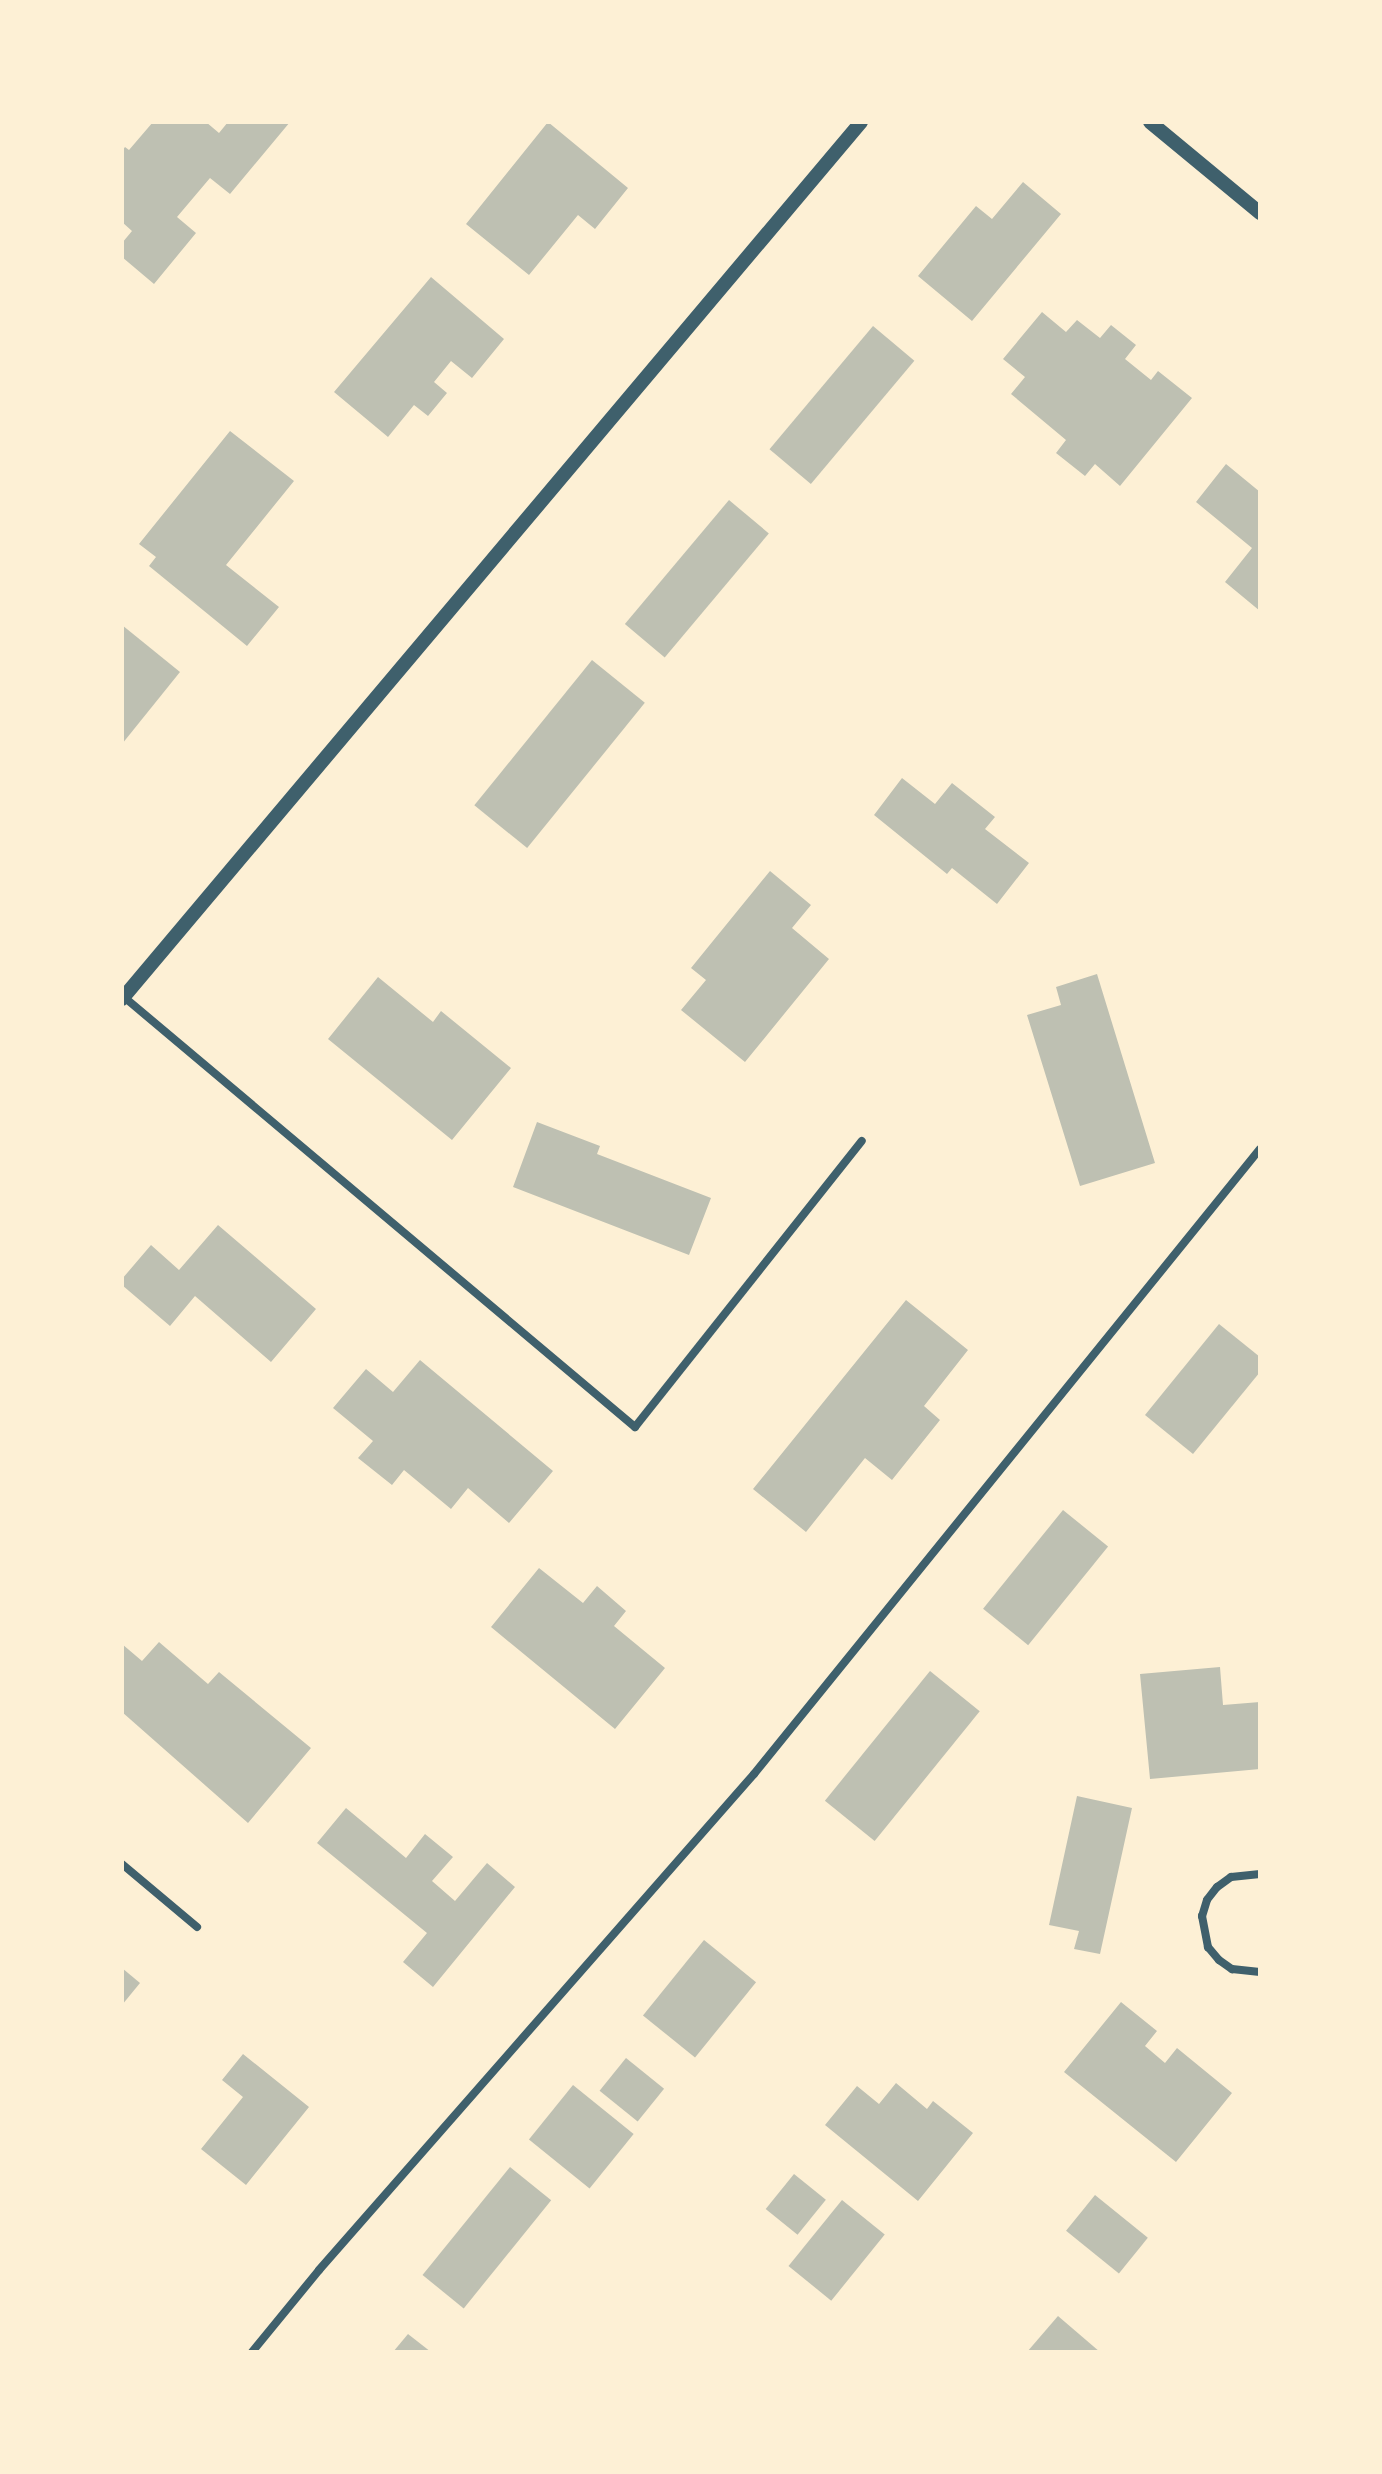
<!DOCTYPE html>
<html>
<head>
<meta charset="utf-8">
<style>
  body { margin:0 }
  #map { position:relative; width:1382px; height:2474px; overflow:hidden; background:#fdf0d5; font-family:"Sofia Sans Condensed",sans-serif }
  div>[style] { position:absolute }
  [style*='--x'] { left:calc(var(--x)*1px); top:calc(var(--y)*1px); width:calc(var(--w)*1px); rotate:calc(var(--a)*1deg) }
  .building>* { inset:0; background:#bec0b2; transform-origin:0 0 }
  .minor>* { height:8px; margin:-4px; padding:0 4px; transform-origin:4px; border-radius:4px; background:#3f606c }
  .tertiary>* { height:14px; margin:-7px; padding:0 7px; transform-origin:7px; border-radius:7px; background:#3f606c }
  span { translate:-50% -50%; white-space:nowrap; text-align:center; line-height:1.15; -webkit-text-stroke:8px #fdf0d5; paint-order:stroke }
  .frame { position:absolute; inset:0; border:124px solid #fdf0d5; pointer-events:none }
</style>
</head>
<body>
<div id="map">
  <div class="building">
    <div style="clip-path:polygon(153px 122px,206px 122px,219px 133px,228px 122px,290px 122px,230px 194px,210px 178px,177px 217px,196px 233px,154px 284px,122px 257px,122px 243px,132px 231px,122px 222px,122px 151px,125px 147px,129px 150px)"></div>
    <div style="clip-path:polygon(548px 122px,628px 188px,595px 229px,578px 215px,529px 275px,466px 224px)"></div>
    <div style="clip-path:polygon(1023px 182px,1061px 214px,972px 321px,918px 276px,976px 206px,992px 219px)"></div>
    <div style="clip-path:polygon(431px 277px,504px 339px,472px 378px,451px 361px,434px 382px,447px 393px,428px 416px,414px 405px,388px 437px,334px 392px)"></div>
    <div style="clip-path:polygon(1042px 312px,1066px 332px,1077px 320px,1100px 338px,1111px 325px,1136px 345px,1125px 359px,1151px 380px,1158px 371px,1192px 398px,1120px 486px,1095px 464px,1085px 476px,1056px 453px,1066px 440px,1011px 394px,1025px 377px,1003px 359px)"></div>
    <div style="left:873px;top:326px;width:54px;height:161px;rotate:40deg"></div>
    <div style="clip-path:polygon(230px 431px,294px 481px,226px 565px,279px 607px,247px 646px,149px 566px,156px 557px,139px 544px)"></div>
    <div style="clip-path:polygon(1226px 464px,1260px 492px,1260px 611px,1225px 582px,1252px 548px,1196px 502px)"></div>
    <div style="left:729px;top:500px;width:52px;height:162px;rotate:40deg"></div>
    <div style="clip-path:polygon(122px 625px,180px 672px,122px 744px)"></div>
    <div style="left:592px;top:660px;width:68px;height:187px;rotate:39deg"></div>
    <div style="clip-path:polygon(902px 778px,935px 804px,952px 783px,995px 817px,985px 829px,1029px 863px,997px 904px,952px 868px,947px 874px,874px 815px)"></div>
    <div style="clip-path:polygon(770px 871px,811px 905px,792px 928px,829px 959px,745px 1062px,681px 1010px,706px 980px,691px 968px)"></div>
    <div style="clip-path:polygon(1097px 974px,1155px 1163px,1080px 1186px,1027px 1015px,1061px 1005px,1056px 987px)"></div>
    <div style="clip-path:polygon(378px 977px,433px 1022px,441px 1011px,511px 1068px,452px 1140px,328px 1039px)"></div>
    <div style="clip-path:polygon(537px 1122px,600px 1146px,597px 1154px,711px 1198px,689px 1255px,513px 1187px)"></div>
    <div style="clip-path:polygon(218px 1225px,316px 1309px,271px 1362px,195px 1296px,170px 1326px,122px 1285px,122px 1279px,151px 1245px,179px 1270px)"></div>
    <div style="clip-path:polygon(906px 1300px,968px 1350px,924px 1406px,940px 1420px,892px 1480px,865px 1458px,806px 1532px,753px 1489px)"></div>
    <div style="clip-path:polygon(1219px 1324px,1260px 1357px,1260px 1372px,1193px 1454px,1145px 1415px)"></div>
    <div style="clip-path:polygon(420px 1360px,553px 1471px,509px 1523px,468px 1488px,451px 1509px,404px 1470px,392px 1485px,358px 1458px,373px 1441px,333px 1408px,366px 1369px,393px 1392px)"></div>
    <div style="left:1063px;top:1510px;width:58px;height:127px;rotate:39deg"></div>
    <div style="clip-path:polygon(539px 1568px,583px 1603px,597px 1586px,626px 1611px,614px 1626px,665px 1668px,615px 1729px,491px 1627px)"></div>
    <div style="clip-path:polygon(159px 1642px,208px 1684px,219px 1672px,311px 1748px,248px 1823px,122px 1712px,122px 1644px,142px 1661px)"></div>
    <div style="clip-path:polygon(1220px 1667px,1223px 1705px,1260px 1702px,1260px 1769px,1150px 1779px,1140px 1674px)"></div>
    <div style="left:930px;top:1671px;width:64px;height:167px;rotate:39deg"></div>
    <div style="clip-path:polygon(1077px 1796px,1132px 1808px,1100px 1954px,1074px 1949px,1079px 1931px,1049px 1925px)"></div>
    <div style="clip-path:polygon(346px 1808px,406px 1858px,425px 1834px,453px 1857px,432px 1881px,455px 1901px,487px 1863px,515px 1887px,433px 1987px,403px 1962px,427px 1933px,317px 1843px)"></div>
    <div style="left:704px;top:1940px;width:67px;height:97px;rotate:39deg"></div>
    <div style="clip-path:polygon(122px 1968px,140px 1983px,122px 2005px)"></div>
    <div style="clip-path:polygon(1121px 2002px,1157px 2031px,1145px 2046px,1165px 2063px,1177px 2048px,1232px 2093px,1176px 2162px,1064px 2072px)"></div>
    <div style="clip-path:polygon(243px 2054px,309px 2107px,246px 2185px,201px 2149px,243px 2097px,222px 2080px)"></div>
    <div style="left:626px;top:2058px;width:49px;height:42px;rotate:39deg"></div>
    <div style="clip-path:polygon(896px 2083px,927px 2109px,933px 2101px,973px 2133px,918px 2201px,825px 2125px,857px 2086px,879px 2104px)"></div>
    <div style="left:573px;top:2085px;width:78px;height:70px;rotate:39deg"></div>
    <div style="left:510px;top:2167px;width:53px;height:139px;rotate:39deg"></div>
    <div style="left:794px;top:2174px;width:41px;height:45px;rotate:39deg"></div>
    <div style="left:1095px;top:2195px;width:68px;height:46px;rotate:39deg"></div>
    <div style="left:842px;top:2200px;width:55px;height:85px;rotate:39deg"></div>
    <div style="clip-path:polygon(1058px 2316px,1100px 2352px,1027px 2352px)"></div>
    <div style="clip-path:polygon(408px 2334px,431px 2352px,393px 2352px)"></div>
  </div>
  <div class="minor">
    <div style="--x:124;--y:997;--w:668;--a:40.08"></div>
    <div style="--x:635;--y:1427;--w:365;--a:-51.6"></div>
    <div style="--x:122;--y:1864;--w:98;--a:40"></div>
    <div style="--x:1260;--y:1874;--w:29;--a:174"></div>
    <div style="--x:1231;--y:1877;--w:17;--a:144"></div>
    <div style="--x:1217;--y:1887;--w:16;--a:128"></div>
    <div style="--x:1207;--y:1900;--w:17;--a:107"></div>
    <div style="--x:1202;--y:1916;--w:32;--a:79"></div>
    <div style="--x:1208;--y:1947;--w:17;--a:50"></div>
    <div style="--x:1219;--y:1960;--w:16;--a:35"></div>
    <div style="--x:1232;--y:1969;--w:28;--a:6"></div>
    <div style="--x:252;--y:2352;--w:106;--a:-50.7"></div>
    <div style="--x:319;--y:2270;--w:660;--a:-48.75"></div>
    <div style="--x:754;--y:1774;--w:804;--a:-51.01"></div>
  </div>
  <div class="tertiary">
    <div style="--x:1150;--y:122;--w:143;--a:39.6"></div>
    <div style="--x:122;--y:999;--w:1147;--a:-49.88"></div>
  </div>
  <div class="frame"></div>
</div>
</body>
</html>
